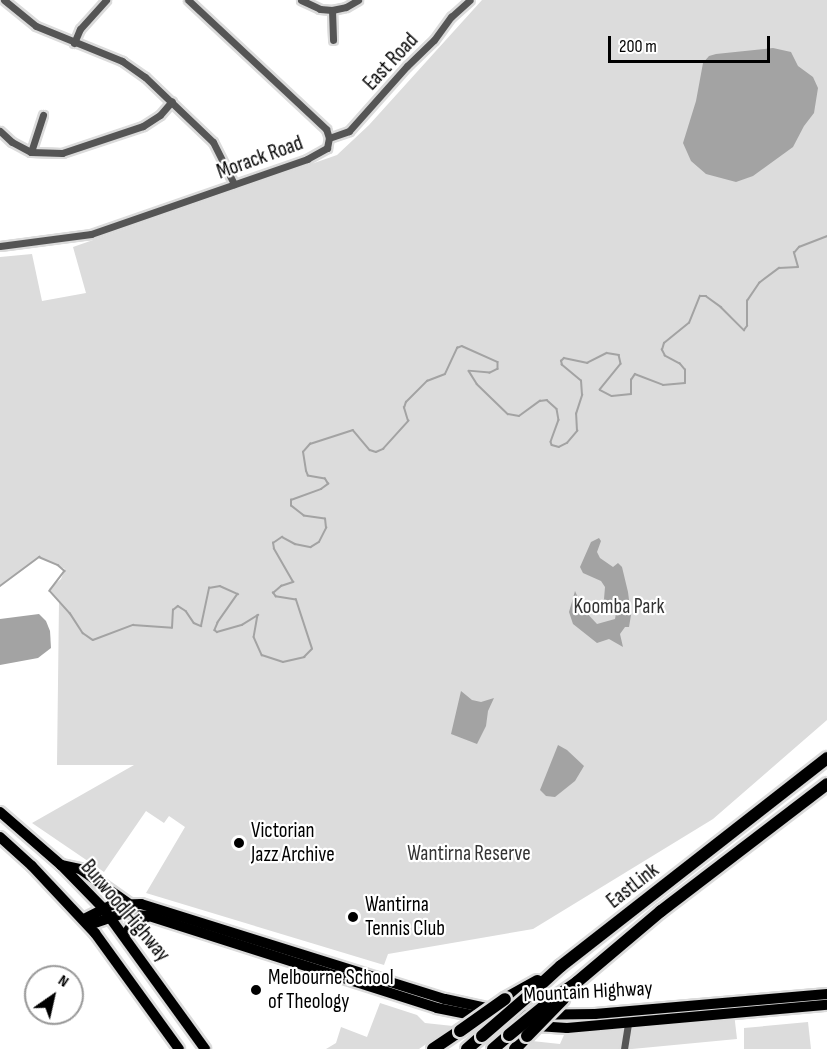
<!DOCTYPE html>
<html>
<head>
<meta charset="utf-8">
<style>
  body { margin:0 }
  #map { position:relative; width:827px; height:1049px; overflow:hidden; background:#fff; font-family:"Sofia Sans Condensed",sans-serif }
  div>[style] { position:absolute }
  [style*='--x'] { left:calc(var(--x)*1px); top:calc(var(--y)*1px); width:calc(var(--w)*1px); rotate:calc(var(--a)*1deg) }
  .green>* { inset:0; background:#dcdcdc }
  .water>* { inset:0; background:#a3a3a3 }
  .stream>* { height:1.5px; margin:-0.75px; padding:0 0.75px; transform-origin:0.75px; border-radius:0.75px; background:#a3a3a3 }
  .roads { filter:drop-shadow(2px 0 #dbdbdb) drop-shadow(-2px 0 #dbdbdb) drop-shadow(0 2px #dbdbdb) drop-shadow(0 -2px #dbdbdb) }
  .minor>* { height:7px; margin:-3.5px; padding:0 3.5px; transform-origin:3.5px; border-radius:3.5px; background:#555 }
  .primary>* { height:10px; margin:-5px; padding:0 5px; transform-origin:5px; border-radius:5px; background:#000 }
  .trunk>* { height:10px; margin:-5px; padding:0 5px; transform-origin:5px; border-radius:5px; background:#000 }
  .motorway>* { height:12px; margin:-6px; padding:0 6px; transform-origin:6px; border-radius:6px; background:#000 }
  .bridges { filter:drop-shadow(2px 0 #dbdbdb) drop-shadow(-2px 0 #dbdbdb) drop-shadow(0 2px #dbdbdb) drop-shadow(0 -2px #dbdbdb) }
  .motorway-bridge>* { height:12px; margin:-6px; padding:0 6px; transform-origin:6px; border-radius:6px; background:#000 }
  .dots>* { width:16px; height:16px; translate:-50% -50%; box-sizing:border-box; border:3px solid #fff; border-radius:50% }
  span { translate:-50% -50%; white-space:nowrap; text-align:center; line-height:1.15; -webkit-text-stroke:4.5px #fff; paint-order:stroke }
  .street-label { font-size:21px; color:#000 }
  .park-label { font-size:21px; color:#333 }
  .poi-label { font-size:21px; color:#000 }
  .left { translate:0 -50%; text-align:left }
  .north { position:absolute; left:24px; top:965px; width:60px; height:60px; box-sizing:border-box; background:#fff; border:2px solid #999; border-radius:50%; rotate:34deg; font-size:16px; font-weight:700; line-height:24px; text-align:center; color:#000 }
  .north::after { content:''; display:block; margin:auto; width:21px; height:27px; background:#000; clip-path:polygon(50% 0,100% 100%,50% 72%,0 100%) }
  .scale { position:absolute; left:608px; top:36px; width:162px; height:27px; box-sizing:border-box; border:3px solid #000; border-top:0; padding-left:8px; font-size:18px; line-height:21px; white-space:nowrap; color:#000; -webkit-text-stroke:4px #fff; paint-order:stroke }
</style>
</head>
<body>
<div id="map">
  <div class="green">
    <div style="clip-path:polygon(482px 0,827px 0,827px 720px,713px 819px,533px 929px,388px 954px,384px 965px,146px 893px,185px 827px,169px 816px,164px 823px,146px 811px,104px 872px,32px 823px,134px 765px,57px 765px,59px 601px,49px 589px,61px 579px,65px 569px,39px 557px,0 586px,0 257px,32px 254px,42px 301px,86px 293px,73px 247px,337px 155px,369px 125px)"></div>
    <div style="clip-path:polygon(380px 1003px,417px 1015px,425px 1023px,453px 1026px,419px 1049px,326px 1049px,336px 1043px,341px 1027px,367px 1037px)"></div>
    <div style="clip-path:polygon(734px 1013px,737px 1039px,632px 1049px,525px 1049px,532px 1041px,560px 1044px,567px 1028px)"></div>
    <div style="clip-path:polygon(808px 1022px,811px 1049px,744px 1049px,744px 1028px)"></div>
  </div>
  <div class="water">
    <div style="clip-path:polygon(773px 48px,791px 52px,798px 66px,813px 77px,818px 88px,814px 113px,804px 126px,793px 147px,753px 176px,736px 182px,706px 174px,691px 161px,683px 143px,696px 101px,703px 63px,709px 56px,716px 54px)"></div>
    <div style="clip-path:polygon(599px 538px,601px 541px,597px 552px,600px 558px,613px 567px,618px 563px,622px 567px,628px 592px,631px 615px,629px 627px,625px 627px,620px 634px,623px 647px,609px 639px,597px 643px,573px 624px,569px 612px,575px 591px,583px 609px,597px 624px,615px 619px,616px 613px,604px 599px,605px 587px,601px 581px,583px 573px,580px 567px,591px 542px)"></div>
    <div style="clip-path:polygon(39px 614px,46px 621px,50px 631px,51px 648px,38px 658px,0 665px,0 619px)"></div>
    <div style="clip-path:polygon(461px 691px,472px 700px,481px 702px,494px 698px,488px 711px,486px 726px,477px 744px,451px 734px)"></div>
    <div style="clip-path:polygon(558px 745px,567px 750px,584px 766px,575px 781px,555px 797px,546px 796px,540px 790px)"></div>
  </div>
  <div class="stream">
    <div style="--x:0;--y:586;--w:49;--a:-36.6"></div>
    <div style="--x:39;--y:557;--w:21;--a:23"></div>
    <div style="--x:58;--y:565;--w:9;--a:41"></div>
    <div style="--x:65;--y:571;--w:25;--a:127"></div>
    <div style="--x:50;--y:591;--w:30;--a:48"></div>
    <div style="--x:70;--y:613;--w:24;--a:57"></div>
    <div style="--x:83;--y:633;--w:12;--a:35"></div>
    <div style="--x:93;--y:640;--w:43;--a:-20.6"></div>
    <div style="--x:133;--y:625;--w:39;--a:4"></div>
    <div style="--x:172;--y:628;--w:18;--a:-87"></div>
    <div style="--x:173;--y:610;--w:6;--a:-39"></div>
    <div style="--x:178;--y:606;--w:9;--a:32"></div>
    <div style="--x:186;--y:611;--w:14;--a:56"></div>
    <div style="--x:194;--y:623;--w:8;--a:23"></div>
    <div style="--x:201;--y:626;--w:39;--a:-78"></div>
    <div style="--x:209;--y:588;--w:11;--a:-10"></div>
    <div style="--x:220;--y:586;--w:20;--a:24"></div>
    <div style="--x:238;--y:594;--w:35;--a:125"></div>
    <div style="--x:218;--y:623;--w:8;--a:113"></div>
    <div style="--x:215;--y:630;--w:3;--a:45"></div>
    <div style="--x:217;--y:632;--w:26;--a:-16"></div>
    <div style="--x:242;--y:625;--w:19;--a:-32"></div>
    <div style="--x:258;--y:615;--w:22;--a:100"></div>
    <div style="--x:254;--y:637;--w:20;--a:66"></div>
    <div style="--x:262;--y:655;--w:22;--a:18"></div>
    <div style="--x:283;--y:662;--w:22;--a:-13"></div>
    <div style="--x:304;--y:657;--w:11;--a:-45"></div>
    <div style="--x:312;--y:649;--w:52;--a:-108.1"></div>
    <div style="--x:296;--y:600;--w:20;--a:-171"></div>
    <div style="--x:276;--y:597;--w:5;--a:-127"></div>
    <div style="--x:273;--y:593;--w:11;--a:-41"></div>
    <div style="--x:281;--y:586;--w:13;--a:-18"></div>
    <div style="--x:293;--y:582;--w:38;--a:-120"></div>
    <div style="--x:274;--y:549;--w:6;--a:-99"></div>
    <div style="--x:273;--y:543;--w:11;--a:-34"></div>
    <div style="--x:282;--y:537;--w:15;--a:28"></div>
    <div style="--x:295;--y:544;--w:16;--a:11"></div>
    <div style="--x:311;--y:547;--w:9;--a:-32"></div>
    <div style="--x:319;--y:542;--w:16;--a:-63"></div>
    <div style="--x:326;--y:528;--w:9;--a:-96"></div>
    <div style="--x:325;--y:519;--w:21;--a:-172"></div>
    <div style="--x:304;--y:516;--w:16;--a:-142"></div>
    <div style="--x:291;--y:506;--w:6;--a:-90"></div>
    <div style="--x:291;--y:500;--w:32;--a:-20"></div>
    <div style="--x:321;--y:489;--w:9;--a:-36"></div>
    <div style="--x:328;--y:484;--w:6;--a:-121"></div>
    <div style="--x:325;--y:479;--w:17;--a:-170"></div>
    <div style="--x:308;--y:476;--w:5;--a:-112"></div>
    <div style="--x:306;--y:471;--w:19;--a:-99"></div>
    <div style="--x:303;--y:452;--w:11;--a:-49"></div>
    <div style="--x:310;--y:444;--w:45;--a:-18"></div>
    <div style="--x:353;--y:430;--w:26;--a:50"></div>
    <div style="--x:370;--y:450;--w:6;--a:18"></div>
    <div style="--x:376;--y:452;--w:8;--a:-23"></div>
    <div style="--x:383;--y:449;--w:38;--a:-48"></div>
    <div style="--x:408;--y:421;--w:14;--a:-107"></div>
    <div style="--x:404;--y:408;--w:6;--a:-72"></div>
    <div style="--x:406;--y:402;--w:30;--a:-45"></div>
    <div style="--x:427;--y:381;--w:19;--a:-21"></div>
    <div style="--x:445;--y:374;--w:29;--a:-65"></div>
    <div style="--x:457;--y:348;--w:5;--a:-22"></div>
    <div style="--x:462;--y:346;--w:39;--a:24"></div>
    <div style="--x:498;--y:362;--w:7;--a:90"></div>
    <div style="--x:498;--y:369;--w:9;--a:153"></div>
    <div style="--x:490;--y:373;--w:21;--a:-175"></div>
    <div style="--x:469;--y:371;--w:15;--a:58"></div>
    <div style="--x:477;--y:384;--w:43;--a:44.1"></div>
    <div style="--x:508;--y:414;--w:11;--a:10"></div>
    <div style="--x:519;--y:416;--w:26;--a:-36"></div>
    <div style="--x:540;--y:401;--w:7;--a:-8"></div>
    <div style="--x:547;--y:400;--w:13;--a:42"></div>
    <div style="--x:557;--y:409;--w:11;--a:80"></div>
    <div style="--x:559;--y:420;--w:23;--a:110"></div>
    <div style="--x:551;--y:442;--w:3;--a:72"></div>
    <div style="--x:552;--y:445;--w:7;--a:16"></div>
    <div style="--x:559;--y:447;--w:9;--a:-27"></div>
    <div style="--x:567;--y:443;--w:16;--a:-50"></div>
    <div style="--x:577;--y:431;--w:17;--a:-93"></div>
    <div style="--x:576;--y:414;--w:20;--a:-72"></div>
    <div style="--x:582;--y:395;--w:14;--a:-94"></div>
    <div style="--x:581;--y:381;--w:25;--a:-140"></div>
    <div style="--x:562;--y:365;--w:4;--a:-104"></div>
    <div style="--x:561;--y:361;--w:4;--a:-45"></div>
    <div style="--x:564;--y:358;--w:24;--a:12"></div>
    <div style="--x:587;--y:363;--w:22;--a:-27"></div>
    <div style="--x:607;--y:353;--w:12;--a:9"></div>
    <div style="--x:619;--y:355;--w:9;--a:77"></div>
    <div style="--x:621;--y:364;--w:33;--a:129"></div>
    <div style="--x:600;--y:390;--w:13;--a:27"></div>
    <div style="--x:612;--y:396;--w:19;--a:-6"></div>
    <div style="--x:631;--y:394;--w:14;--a:-90"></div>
    <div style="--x:631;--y:380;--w:7;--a:-56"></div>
    <div style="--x:635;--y:374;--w:30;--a:21"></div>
    <div style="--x:663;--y:385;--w:22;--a:-5"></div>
    <div style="--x:685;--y:383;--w:13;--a:-90"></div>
    <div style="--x:685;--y:370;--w:8;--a:-130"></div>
    <div style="--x:680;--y:364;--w:17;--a:-152"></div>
    <div style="--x:665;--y:356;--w:7;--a:-117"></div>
    <div style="--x:662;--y:350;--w:7;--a:-74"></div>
    <div style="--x:664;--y:343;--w:32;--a:-39"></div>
    <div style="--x:689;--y:323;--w:29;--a:-68"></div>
    <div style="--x:700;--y:296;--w:6;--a:0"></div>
    <div style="--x:706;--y:296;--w:19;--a:36"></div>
    <div style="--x:721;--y:307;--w:33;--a:45"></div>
    <div style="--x:744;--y:330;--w:5;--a:-53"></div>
    <div style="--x:747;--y:326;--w:25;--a:-90"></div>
    <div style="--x:747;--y:301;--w:22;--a:-56"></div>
    <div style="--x:759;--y:283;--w:25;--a:-37"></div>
    <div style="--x:779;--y:268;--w:19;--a:-3"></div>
    <div style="--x:798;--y:267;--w:15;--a:-106"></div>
    <div style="--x:794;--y:253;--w:8;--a:-50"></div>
    <div style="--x:799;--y:247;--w:30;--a:-21"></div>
  </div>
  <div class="roads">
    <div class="minor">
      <div style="--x:4;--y:0;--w:41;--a:39.1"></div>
      <div style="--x:36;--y:26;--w:93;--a:22.1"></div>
      <div style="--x:122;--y:61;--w:28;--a:35"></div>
      <div style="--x:145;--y:77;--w:94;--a:43.7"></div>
      <div style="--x:213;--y:142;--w:47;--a:63.4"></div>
      <div style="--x:301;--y:0;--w:21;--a:25"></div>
      <div style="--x:320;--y:9;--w:12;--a:5"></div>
      <div style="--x:332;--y:10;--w:14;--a:-12"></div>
      <div style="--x:346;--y:7;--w:14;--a:-30"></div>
      <div style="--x:332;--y:10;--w:30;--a:88"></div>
      <div style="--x:74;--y:43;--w:15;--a:-67"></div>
      <div style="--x:80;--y:29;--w:39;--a:-48"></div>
      <div style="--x:0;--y:131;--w:16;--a:43"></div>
      <div style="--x:12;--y:142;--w:21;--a:28"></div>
      <div style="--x:31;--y:152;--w:31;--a:2"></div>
      <div style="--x:62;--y:153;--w:85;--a:-18.4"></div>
      <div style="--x:143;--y:126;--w:20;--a:-33"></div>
      <div style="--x:160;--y:115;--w:18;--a:-49"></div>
      <div style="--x:329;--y:138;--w:21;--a:-19"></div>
      <div style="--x:349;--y:131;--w:87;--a:-48.3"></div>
      <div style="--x:407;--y:66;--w:37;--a:-44"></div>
      <div style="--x:434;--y:40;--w:29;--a:-54"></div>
      <div style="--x:451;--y:17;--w:25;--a:-42"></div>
      <div style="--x:31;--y:152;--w:39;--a:-72"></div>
      <div style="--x:0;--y:246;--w:92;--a:-7.5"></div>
      <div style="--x:91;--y:234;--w:229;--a:-19.1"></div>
      <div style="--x:307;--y:159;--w:23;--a:-29"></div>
      <div style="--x:327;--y:148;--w:10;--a:-79"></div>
      <div style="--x:329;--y:138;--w:9;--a:-108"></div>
      <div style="--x:326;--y:129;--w:189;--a:-136.9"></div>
      <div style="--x:624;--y:1049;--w:25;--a:-81"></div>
    </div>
    <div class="primary">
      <div style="--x:61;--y:865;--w:19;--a:12"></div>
      <div style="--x:80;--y:869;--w:59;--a:35.3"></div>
      <div style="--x:84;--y:919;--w:30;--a:-27"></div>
      <div style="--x:111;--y:905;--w:30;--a:-2"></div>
      <div style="--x:141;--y:904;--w:318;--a:17.4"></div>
      <div style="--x:445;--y:999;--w:76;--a:12.2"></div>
      <div style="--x:519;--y:1015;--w:76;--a:-0.8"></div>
      <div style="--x:595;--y:1014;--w:233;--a:-4.9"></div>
      <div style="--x:89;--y:925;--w:34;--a:-19"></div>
      <div style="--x:121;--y:914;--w:28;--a:4"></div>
      <div style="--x:149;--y:916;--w:302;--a:17.7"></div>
      <div style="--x:437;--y:1008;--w:87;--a:11.3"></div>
      <div style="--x:522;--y:1025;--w:45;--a:3.8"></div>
      <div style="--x:567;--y:1028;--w:261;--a:-5.1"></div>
      <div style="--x:125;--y:935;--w:11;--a:-56"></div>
      <div style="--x:131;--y:926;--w:21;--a:-29"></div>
    </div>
    <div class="trunk">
      <div style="--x:0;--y:812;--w:81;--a:41"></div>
      <div style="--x:61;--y:865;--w:60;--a:45.7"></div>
      <div style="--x:103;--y:908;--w:174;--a:54.1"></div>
      <div style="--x:0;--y:837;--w:43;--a:42.2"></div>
      <div style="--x:32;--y:866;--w:92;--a:46.8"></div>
      <div style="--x:95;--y:933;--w:143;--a:54.1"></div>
    </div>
    <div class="motorway">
      <div style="--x:527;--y:997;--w:46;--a:-42.4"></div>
      <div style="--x:561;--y:966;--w:338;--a:-38"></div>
      <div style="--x:505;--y:999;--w:37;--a:-29"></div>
      <div style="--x:553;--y:999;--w:29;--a:-35"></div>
      <div style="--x:577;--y:982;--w:110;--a:-40.2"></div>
      <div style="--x:661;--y:911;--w:209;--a:-37.4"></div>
      <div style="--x:433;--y:1049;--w:32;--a:-34"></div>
      <div style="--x:467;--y:1049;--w:20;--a:-41"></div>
      <div style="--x:493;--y:1049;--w:21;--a:-41"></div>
      <div style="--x:515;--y:1049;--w:18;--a:-47"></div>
    </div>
  </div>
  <div class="bridges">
    <div class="motorway-bridge">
      <div style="--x:460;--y:1031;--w:55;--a:-35.4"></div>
      <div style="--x:509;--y:1035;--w:57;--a:-39.3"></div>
      <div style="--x:482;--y:1036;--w:60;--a:-40.9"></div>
      <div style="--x:527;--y:1036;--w:52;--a:-45.8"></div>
    </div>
  </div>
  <div class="dots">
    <div style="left:239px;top:843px;background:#000"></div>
    <div style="left:353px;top:917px;background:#000"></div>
    <div style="left:256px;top:990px;background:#000"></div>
  </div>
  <div class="street-label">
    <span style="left:391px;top:62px;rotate:-47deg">East Road</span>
    <span style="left:260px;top:158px;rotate:-20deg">Morack Road</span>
    <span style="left:633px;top:886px;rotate:-38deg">EastLink</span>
    <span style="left:125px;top:911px;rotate:50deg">Burwood Highway</span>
    <span style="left:588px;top:992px;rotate:-3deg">Mountain Highway</span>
  </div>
  <div class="park-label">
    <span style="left:619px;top:607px">Koomba Park</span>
    <span style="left:469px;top:854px">Wantirna Reserve</span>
  </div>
  <div class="poi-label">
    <span class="left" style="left:251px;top:843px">Victorian<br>Jazz Archive</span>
    <span class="left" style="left:365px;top:917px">Wantirna<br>Tennis Club</span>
    <span class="left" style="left:268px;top:990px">Melbourne School<br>of Theology</span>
  </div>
  <div class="north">N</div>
  <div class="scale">200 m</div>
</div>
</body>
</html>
